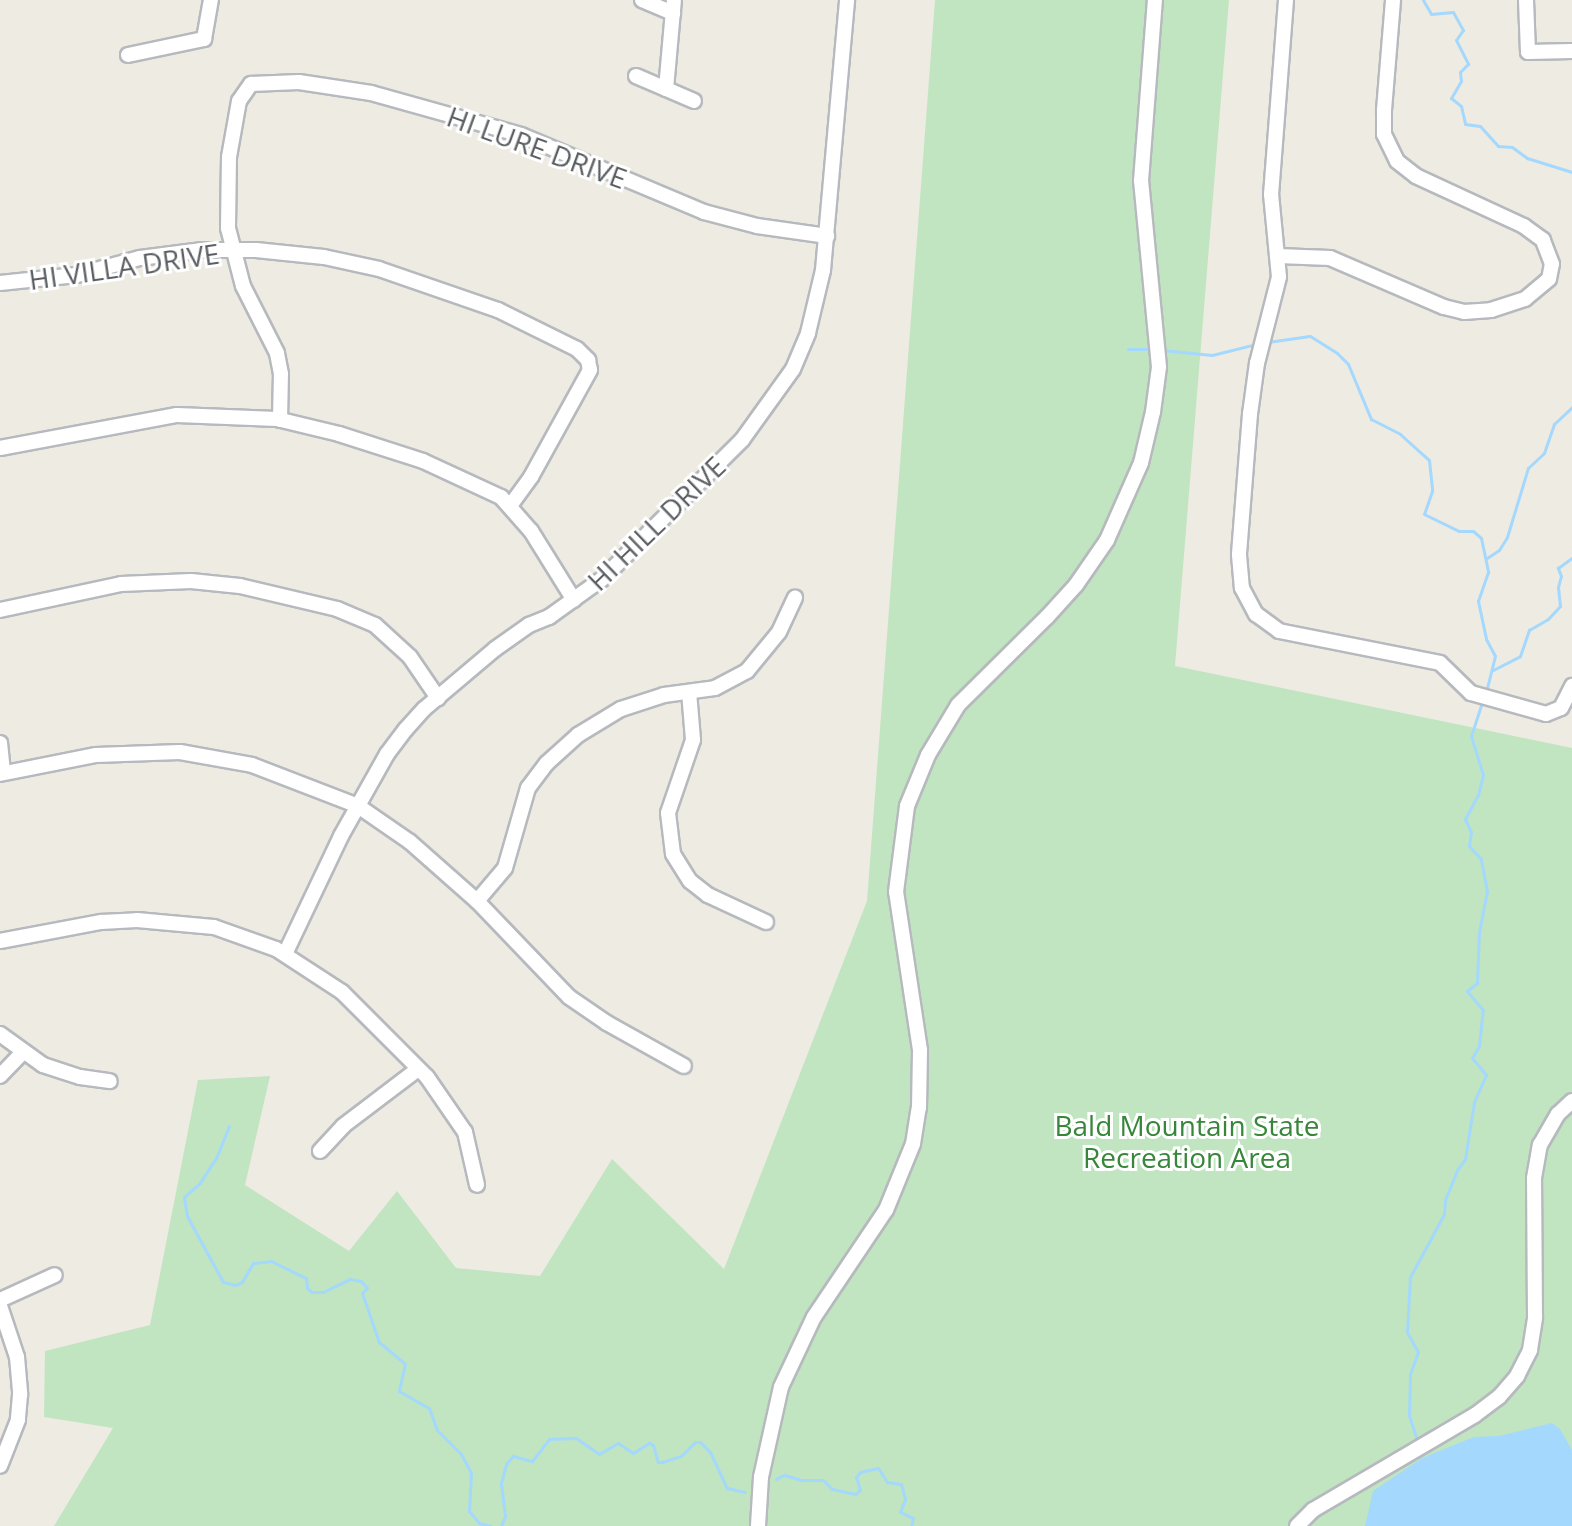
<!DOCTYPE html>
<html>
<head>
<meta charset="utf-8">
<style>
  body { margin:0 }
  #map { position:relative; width:1572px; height:1526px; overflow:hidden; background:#eeebe3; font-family:"Open Sans",sans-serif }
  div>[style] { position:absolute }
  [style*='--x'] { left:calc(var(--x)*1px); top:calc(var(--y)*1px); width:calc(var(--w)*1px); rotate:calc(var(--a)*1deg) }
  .green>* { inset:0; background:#c0e5c0 }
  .water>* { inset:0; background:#a4d8fd }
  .stream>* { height:3px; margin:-1.5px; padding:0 1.5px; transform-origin:1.5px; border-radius:1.5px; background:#a4d8fd }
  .roads { filter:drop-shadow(2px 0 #b6b9bd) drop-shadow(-2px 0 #b6b9bd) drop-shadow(0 2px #b6b9bd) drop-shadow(0 -2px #b6b9bd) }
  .minor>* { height:14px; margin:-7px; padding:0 7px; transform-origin:7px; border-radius:7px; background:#fff }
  span { translate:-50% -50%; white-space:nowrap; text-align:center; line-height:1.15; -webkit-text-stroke:6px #fff; paint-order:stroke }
  .street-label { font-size:28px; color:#5b5f63 }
  .park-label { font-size:28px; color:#37863a }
</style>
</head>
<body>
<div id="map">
  <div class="green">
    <div style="clip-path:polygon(935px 0,1229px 0,1175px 666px,1572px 748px,1572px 1526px,54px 1526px,113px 1428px,44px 1417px,45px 1351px,150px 1325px,198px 1080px,270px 1076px,245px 1185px,349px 1251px,397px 1191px,456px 1268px,540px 1276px,612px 1159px,724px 1269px,867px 901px)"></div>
  </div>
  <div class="water">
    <div style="clip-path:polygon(1552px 1423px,1560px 1429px,1572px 1450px,1572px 1526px,1365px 1526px,1373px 1491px,1422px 1458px,1474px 1437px,1499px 1436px)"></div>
  </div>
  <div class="stream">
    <div style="--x:1423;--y:0;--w:16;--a:60"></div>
    <div style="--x:1431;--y:14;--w:22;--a:-5"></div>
    <div style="--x:1453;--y:12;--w:21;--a:61"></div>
    <div style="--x:1463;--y:30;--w:12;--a:125"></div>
    <div style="--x:1456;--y:40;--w:27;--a:63"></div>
    <div style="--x:1468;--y:64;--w:11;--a:135"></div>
    <div style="--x:1460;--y:72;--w:9;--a:84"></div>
    <div style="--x:1461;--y:81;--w:20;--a:120"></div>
    <div style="--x:1451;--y:98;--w:13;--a:39"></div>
    <div style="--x:1461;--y:106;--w:18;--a:77"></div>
    <div style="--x:1465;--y:124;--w:15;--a:8"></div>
    <div style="--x:1480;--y:126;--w:27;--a:48"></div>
    <div style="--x:1498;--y:146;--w:14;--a:4"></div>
    <div style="--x:1512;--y:147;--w:19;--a:36"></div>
    <div style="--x:1527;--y:158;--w:47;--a:17.3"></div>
    <div style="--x:1268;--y:342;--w:42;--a:-8.1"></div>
    <div style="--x:1310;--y:336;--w:32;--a:32"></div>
    <div style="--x:1337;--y:353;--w:16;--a:45"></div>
    <div style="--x:1348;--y:364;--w:60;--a:67.3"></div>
    <div style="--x:1371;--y:419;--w:33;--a:27"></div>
    <div style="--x:1400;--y:434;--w:39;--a:42"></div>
    <div style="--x:1429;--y:460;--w:31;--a:84"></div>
    <div style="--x:1432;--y:491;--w:24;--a:109"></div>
    <div style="--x:1424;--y:514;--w:39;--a:26"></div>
    <div style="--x:1459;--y:531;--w:14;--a:0"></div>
    <div style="--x:1473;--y:531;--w:11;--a:41"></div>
    <div style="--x:1481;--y:538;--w:35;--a:78"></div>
    <div style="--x:1488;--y:572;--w:31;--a:109"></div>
    <div style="--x:1478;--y:601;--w:39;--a:78"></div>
    <div style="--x:1486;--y:639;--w:19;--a:62"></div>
    <div style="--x:1495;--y:656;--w:36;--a:104"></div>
    <div style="--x:1128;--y:349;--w:23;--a:0"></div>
    <div style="--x:1162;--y:350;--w:50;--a:5.7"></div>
    <div style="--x:1212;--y:355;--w:45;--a:-14"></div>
    <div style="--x:1487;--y:558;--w:14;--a:-34"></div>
    <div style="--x:1499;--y:550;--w:15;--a:-58"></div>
    <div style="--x:1507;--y:537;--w:72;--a:-73.1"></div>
    <div style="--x:1528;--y:468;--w:22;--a:-43"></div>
    <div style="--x:1544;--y:453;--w:31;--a:-71"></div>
    <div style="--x:1554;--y:424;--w:25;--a:-43"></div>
    <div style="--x:1493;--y:670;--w:30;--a:-27"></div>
    <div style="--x:1520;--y:656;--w:28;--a:-71"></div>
    <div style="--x:1529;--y:630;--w:22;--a:-30"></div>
    <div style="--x:1548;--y:619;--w:18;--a:-47"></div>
    <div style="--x:1560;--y:606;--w:19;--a:-96"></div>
    <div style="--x:1558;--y:587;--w:11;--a:-75"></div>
    <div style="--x:1561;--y:576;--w:9;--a:-111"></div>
    <div style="--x:1558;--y:568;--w:17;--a:-36"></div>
    <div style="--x:229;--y:1126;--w:35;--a:112"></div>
    <div style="--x:216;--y:1158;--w:30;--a:123"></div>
    <div style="--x:200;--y:1183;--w:21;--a:139"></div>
    <div style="--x:184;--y:1197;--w:19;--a:81"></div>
    <div style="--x:187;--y:1216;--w:75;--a:61.4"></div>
    <div style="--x:223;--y:1282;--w:12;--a:14"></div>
    <div style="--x:235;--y:1285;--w:8;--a:-23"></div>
    <div style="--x:242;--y:1282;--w:22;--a:-60"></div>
    <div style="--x:253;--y:1263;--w:18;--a:-6"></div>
    <div style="--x:271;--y:1261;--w:39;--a:26"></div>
    <div style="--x:306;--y:1278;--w:10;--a:84"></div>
    <div style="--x:307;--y:1288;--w:6;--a:39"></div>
    <div style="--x:312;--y:1292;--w:11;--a:0"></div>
    <div style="--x:323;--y:1292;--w:30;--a:-26"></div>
    <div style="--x:350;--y:1279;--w:11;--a:10"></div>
    <div style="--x:361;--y:1281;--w:9;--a:49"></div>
    <div style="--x:367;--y:1288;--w:7;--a:135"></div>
    <div style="--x:362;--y:1293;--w:52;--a:70.9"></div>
    <div style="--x:379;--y:1342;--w:34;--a:40"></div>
    <div style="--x:405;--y:1364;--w:28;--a:103"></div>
    <div style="--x:399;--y:1391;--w:34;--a:30"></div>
    <div style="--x:429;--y:1408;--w:23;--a:70"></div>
    <div style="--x:437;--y:1430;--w:34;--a:45"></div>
    <div style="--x:461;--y:1454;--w:21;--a:62"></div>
    <div style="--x:471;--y:1473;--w:38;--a:93"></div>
    <div style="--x:469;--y:1511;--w:16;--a:50"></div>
    <div style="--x:479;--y:1523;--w:12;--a:14"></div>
    <div style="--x:1418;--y:1443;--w:29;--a:-108"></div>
    <div style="--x:1409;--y:1415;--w:41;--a:-88.6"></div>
    <div style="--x:1410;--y:1374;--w:23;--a:-70"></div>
    <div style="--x:1418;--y:1352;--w:23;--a:-119"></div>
    <div style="--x:1407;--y:1332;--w:55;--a:-86.9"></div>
    <div style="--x:1410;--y:1277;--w:72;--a:-61.6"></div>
    <div style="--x:1444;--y:1214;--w:14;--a:-86"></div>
    <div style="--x:1445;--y:1200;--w:32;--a:-68"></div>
    <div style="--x:1457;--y:1170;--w:14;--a:-54"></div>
    <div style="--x:1465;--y:1159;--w:58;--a:-81"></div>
    <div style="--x:1474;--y:1102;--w:30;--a:-66"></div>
    <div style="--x:1486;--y:1075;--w:22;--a:-129"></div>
    <div style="--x:1472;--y:1058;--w:14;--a:-60"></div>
    <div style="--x:1479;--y:1046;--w:36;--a:-84"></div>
    <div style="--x:1483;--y:1010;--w:25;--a:-130"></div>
    <div style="--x:1467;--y:991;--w:13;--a:-39"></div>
    <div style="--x:1477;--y:983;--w:51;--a:-87.8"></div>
    <div style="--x:1479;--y:932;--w:42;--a:-79"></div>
    <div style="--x:1487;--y:891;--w:33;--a:-101"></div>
    <div style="--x:1481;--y:859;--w:18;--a:-133"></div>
    <div style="--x:1469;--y:846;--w:14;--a:-82"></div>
    <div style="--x:1471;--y:832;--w:14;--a:-115"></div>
    <div style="--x:1465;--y:819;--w:27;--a:-62"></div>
    <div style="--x:1478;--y:795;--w:21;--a:-76"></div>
    <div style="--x:1483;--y:775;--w:41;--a:-107.1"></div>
    <div style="--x:1471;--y:736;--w:36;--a:-72"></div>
    <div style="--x:776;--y:1479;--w:9;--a:-27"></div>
    <div style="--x:784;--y:1475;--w:19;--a:16"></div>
    <div style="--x:802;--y:1480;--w:21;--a:0"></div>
    <div style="--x:823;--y:1480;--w:13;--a:45"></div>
    <div style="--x:832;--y:1489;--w:24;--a:12"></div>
    <div style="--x:855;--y:1494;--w:6;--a:-39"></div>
    <div style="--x:860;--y:1490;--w:14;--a:-107"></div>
    <div style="--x:856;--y:1477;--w:6;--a:-51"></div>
    <div style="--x:860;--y:1472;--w:18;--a:-13"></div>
    <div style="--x:878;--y:1468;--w:17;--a:57"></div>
    <div style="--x:887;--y:1482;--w:14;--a:8"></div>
    <div style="--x:901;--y:1484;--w:16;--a:75"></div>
    <div style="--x:905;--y:1499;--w:14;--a:111"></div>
    <div style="--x:900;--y:1512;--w:14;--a:25"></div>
    <div style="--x:913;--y:1518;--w:8;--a:104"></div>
    <div style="--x:501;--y:1526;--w:11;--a:-68"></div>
    <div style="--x:505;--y:1516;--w:33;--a:-97"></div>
    <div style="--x:501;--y:1483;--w:20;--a:-75"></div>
    <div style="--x:506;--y:1464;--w:11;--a:-49"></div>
    <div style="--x:513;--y:1456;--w:20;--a:15"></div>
    <div style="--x:532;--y:1461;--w:28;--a:-52"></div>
    <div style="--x:549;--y:1439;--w:27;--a:-2"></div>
    <div style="--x:576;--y:1438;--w:28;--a:35"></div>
    <div style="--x:599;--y:1454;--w:22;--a:-30"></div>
    <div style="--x:618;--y:1443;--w:18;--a:34"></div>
    <div style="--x:633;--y:1453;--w:19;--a:-32"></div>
    <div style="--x:649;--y:1443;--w:4;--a:27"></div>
    <div style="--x:653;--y:1445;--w:18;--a:74"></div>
    <div style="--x:658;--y:1462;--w:4;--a:0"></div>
    <div style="--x:662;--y:1462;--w:20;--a:-18"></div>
    <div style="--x:681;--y:1456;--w:20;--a:-45"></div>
    <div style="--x:695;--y:1442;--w:5;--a:0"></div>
    <div style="--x:700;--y:1442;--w:14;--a:45"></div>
    <div style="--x:710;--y:1452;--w:40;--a:65"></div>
    <div style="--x:727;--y:1488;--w:18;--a:13"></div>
  </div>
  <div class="roads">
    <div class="minor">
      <div style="--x:642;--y:0;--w:34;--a:23"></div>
      <div style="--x:1286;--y:0;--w:195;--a:94.4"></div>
      <div style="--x:1271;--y:194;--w:83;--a:84.5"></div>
      <div style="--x:1279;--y:277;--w:89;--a:104.3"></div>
      <div style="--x:1257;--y:363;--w:51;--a:97.8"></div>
      <div style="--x:1250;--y:414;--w:141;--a:94.5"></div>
      <div style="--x:1239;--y:555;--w:33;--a:85"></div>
      <div style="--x:1242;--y:588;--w:30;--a:62"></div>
      <div style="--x:1256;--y:614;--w:29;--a:36"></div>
      <div style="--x:1279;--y:631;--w:164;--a:11.2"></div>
      <div style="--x:1440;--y:663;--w:43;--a:44.1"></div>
      <div style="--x:1471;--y:693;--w:78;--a:15.6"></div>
      <div style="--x:1546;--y:714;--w:16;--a:-22"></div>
      <div style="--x:1561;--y:708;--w:25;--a:-63"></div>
      <div style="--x:1526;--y:0;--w:52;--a:87.8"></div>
      <div style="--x:1528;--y:52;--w:44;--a:-1.3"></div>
      <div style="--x:128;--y:55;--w:78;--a:-11.9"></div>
      <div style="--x:204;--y:39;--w:40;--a:-80"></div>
      <div style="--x:636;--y:76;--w:63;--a:23.3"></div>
      <div style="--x:666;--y:89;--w:89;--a:-84.9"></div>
      <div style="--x:1278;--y:256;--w:52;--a:2.2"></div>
      <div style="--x:1330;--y:258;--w:124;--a:23.3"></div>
      <div style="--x:1444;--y:307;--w:21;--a:14"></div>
      <div style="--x:1464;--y:312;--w:27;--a:-4"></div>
      <div style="--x:1491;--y:310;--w:36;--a:-18"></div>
      <div style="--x:1525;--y:299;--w:31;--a:-40"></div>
      <div style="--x:1549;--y:279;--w:15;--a:-79"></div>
      <div style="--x:1552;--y:264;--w:26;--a:-111"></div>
      <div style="--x:1543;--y:240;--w:24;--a:-144"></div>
      <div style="--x:1524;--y:226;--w:119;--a:-155.2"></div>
      <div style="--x:1416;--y:176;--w:24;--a:-142"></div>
      <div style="--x:1397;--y:161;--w:30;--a:-116"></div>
      <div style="--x:1384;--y:134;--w:24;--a:-90"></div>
      <div style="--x:1384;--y:110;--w:110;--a:-85.3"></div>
      <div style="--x:0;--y:283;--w:77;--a:-5.9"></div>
      <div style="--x:77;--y:275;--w:65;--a:-15.1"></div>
      <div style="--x:140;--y:258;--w:63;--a:-7.4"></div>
      <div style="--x:202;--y:250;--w:54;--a:0"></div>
      <div style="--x:256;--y:250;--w:68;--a:5.9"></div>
      <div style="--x:324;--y:257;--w:56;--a:12.3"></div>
      <div style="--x:379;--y:269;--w:126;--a:19"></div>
      <div style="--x:498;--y:310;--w:88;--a:26.3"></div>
      <div style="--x:577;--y:349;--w:16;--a:45"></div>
      <div style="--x:588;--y:360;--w:10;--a:79"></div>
      <div style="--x:590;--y:370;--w:122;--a:118.9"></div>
      <div style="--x:531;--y:477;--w:34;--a:126"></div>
      <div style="--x:280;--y:420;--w:46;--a:-88.8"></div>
      <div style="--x:281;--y:374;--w:21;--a:-101"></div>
      <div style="--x:277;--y:353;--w:75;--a:-116.9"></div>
      <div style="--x:243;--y:286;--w:60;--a:-104.5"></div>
      <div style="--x:228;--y:228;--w:71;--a:-89.2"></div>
      <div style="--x:229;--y:157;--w:57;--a:-79.9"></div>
      <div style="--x:239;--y:101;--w:21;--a:-55"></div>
      <div style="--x:251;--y:84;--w:48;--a:-2.4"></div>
      <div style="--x:299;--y:82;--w:73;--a:8.7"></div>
      <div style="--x:371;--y:93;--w:156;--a:15.6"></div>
      <div style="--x:521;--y:135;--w:199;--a:22.8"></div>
      <div style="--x:704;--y:212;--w:55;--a:14.8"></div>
      <div style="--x:757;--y:226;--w:71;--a:8.1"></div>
      <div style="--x:0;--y:448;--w:180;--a:-10.6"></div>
      <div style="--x:177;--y:415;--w:100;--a:2.3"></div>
      <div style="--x:277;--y:419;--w:64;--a:13.6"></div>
      <div style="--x:339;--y:434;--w:88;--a:17.8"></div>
      <div style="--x:423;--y:461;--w:86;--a:24.8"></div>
      <div style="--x:501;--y:497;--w:45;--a:48.6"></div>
      <div style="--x:531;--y:531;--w:81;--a:58.1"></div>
      <div style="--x:0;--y:610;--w:124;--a:-12.1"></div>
      <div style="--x:121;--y:584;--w:70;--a:-2.5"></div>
      <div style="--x:191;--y:581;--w:49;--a:5.8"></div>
      <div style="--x:240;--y:586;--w:100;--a:13.3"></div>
      <div style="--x:337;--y:609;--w:41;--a:22.8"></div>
      <div style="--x:375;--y:625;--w:47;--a:42.4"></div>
      <div style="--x:410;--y:657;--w:50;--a:55.7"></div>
      <div style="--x:689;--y:692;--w:48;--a:85.2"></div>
      <div style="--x:693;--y:740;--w:77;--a:108.9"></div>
      <div style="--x:668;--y:813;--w:41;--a:83"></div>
      <div style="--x:673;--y:854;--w:32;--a:58"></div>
      <div style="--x:690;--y:881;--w:23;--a:38"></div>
      <div style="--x:708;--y:895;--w:64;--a:25"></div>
      <div style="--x:0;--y:743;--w:30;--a:84"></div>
      <div style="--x:0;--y:774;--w:98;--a:-11.2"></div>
      <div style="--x:96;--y:755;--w:84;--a:-2"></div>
      <div style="--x:180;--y:752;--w:73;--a:10.2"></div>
      <div style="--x:252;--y:765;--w:114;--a:21.1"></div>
      <div style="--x:358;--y:806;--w:63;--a:34.7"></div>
      <div style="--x:410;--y:842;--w:89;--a:41.4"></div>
      <div style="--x:477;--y:901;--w:133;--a:46.2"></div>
      <div style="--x:569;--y:997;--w:46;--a:34.4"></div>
      <div style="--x:607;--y:1023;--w:88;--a:29.2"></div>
      <div style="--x:477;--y:901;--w:43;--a:-49.7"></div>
      <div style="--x:505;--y:868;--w:83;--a:-74"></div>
      <div style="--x:528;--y:788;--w:31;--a:-53"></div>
      <div style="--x:547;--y:763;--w:42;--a:-42.1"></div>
      <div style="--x:578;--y:735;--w:50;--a:-31.2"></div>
      <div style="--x:621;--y:709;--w:45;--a:-18"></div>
      <div style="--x:664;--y:695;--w:51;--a:-7.8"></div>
      <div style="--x:715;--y:688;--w:36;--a:-28"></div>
      <div style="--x:747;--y:671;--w:50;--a:-50.6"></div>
      <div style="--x:779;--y:632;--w:38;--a:-65"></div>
      <div style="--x:0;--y:941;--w:103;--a:-10.7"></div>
      <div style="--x:101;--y:922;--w:36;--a:-3"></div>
      <div style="--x:137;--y:920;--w:77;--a:5.2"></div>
      <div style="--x:214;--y:927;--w:66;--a:19.5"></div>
      <div style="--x:276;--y:949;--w:79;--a:33.1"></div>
      <div style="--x:342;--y:992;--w:120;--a:45"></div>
      <div style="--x:427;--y:1077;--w:67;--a:55.4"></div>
      <div style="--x:465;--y:1132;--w:54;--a:77.2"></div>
      <div style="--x:285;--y:954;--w:131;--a:-64.6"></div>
      <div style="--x:341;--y:836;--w:94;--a:-60.7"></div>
      <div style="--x:387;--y:754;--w:31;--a:-53"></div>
      <div style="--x:406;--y:729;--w:27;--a:-48"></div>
      <div style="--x:424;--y:709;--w:93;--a:-40.2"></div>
      <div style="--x:495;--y:649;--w:42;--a:-35.2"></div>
      <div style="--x:529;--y:625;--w:22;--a:-22"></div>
      <div style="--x:549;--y:617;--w:65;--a:-35.6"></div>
      <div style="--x:602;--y:579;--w:197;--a:-44.8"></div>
      <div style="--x:742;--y:440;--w:87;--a:-54.3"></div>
      <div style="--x:793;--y:369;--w:39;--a:-67"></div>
      <div style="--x:808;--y:333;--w:65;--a:-76.6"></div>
      <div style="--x:823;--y:270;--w:271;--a:-84.9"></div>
      <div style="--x:0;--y:1034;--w:53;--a:35.8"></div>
      <div style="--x:43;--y:1065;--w:39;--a:18"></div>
      <div style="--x:80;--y:1077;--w:30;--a:8"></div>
      <div style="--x:0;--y:1076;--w:32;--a:-46"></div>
      <div style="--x:320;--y:1151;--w:34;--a:-47"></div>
      <div style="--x:343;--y:1126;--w:94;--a:-37.2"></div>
      <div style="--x:0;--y:1300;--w:60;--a:-24.4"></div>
      <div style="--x:0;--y:1306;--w:54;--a:71.6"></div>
      <div style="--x:17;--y:1357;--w:38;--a:85"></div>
      <div style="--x:20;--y:1395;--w:25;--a:95"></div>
      <div style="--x:18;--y:1420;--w:49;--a:111.4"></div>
      <div style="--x:758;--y:1526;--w:49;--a:-86.5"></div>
      <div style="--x:761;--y:1477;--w:92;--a:-77.5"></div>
      <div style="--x:781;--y:1387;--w:77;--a:-64.8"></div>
      <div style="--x:814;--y:1317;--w:129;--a:-56.1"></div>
      <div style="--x:886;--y:1210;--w:71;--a:-67.8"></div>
      <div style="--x:913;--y:1144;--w:36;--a:-81"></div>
      <div style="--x:919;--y:1108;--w:58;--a:-89"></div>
      <div style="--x:920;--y:1050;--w:160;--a:-98.6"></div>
      <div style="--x:896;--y:892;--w:87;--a:-82.7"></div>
      <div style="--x:907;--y:806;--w:55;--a:-67.6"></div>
      <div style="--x:928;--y:755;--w:58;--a:-59"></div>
      <div style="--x:958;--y:705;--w:125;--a:-44.7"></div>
      <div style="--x:1047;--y:617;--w:43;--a:-47.8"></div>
      <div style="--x:1076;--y:585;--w:55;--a:-55.4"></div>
      <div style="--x:1107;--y:540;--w:84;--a:-66.2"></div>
      <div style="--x:1141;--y:463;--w:52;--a:-76.8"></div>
      <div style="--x:1153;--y:412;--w:45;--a:-82.4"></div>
      <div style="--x:1159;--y:367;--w:187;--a:-95.5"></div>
      <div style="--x:1141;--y:181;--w:182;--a:-85.6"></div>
      <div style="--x:1297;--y:1526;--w:23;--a:-45"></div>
      <div style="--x:1313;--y:1510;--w:188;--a:-30.4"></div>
      <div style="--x:1475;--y:1415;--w:30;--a:-37"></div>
      <div style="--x:1499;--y:1397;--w:28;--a:-49"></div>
      <div style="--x:1517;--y:1376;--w:29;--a:-63"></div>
      <div style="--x:1530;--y:1350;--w:33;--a:-81"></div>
      <div style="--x:1535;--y:1317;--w:139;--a:-90.4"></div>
      <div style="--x:1534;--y:1178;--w:34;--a:-80"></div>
      <div style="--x:1540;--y:1145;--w:36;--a:-60"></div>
      <div style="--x:1558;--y:1114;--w:19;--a:-43"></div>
    </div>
  </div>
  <div class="street-label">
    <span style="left:537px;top:147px;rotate:20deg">HI LURE DRIVE</span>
    <span style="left:124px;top:266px;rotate:-8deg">HI VILLA DRIVE</span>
    <span style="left:656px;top:523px;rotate:-44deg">HI HILL DRIVE</span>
  </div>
  <div class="park-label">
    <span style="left:1187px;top:1141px">Bald Mountain State<br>Recreation Area</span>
  </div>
</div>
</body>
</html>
